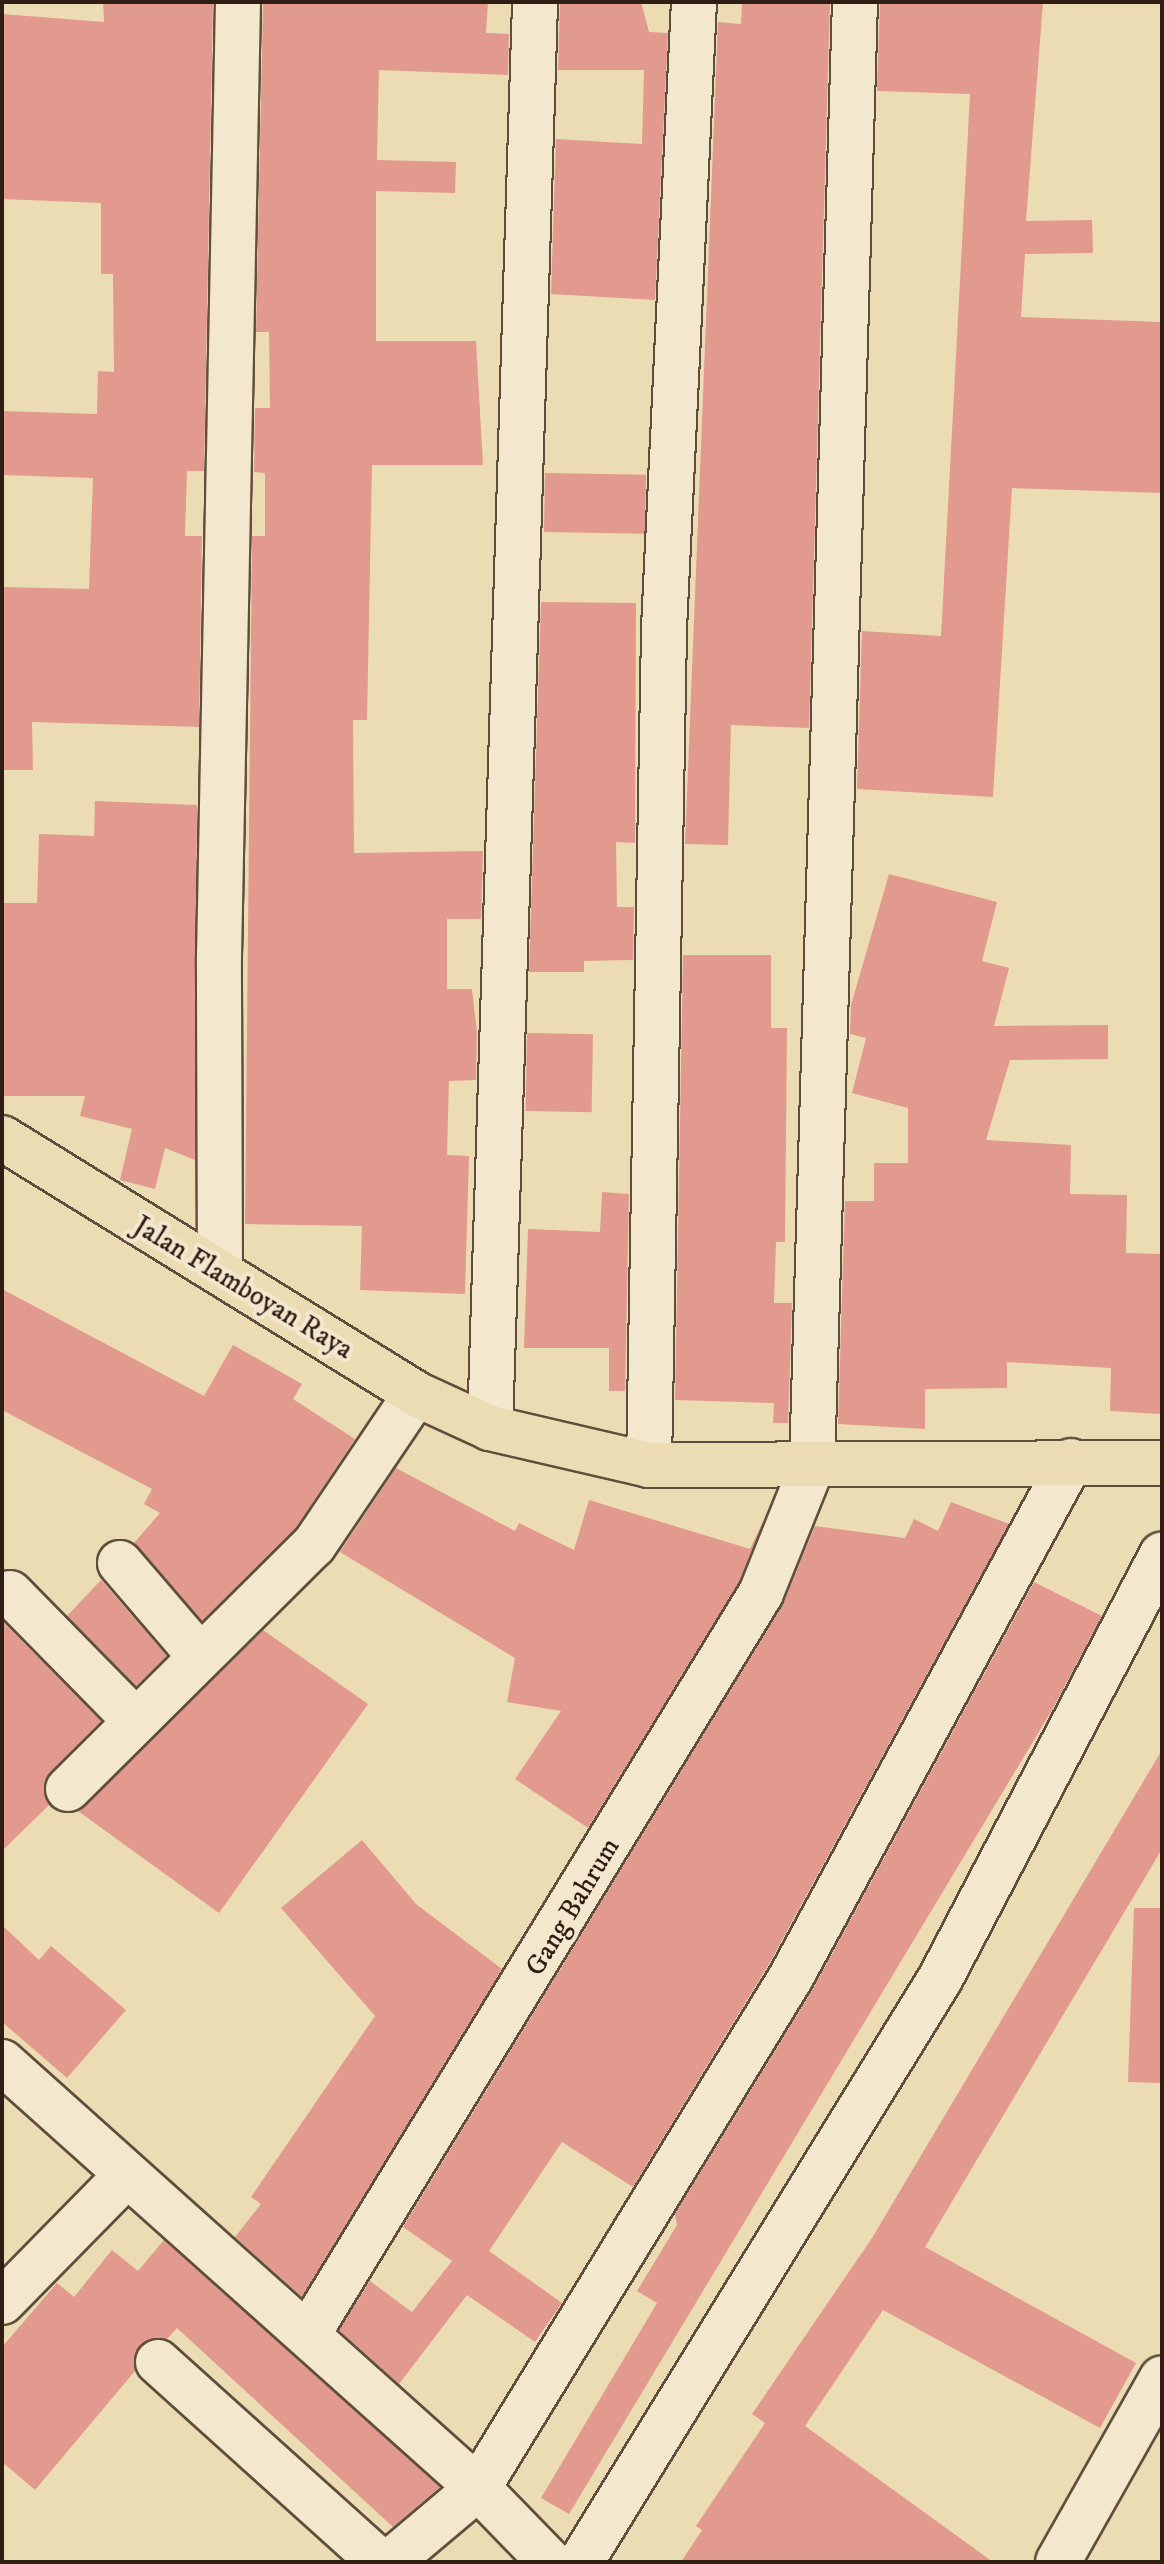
<!DOCTYPE html>
<html>
<head>
<meta charset="utf-8">
<style>
  body { margin:0 }
  #map { position:relative; width:1164px; height:2564px; overflow:hidden; background:#ecdcb4; font-family:"IM FELL DW Pica",serif }
  div>[style] { position:absolute }
  [style*='--x'] { left:calc(var(--x)*1px); top:calc(var(--y)*1px); width:calc(var(--w)*1px); rotate:calc(var(--a)*1deg) }
  .building>* { inset:0; background:#e29a8e; transform-origin:0 0 }
  .roads { filter:drop-shadow(2px 0 #5f4e3d) drop-shadow(-2px 0 #5f4e3d) drop-shadow(0 2px #5f4e3d) drop-shadow(0 -2px #5f4e3d) }
  .minor>* { height:44px; margin:-22px; padding:0 22px; transform-origin:22px; border-radius:22px; background:#f3e8ce }
  .major>* { height:44px; margin:-22px; padding:0 22px; transform-origin:22px; border-radius:22px; background:#ecdcb4 }
  span { translate:-50% -50%; white-space:nowrap; text-align:center; line-height:1.15; -webkit-text-stroke:8px #f3e8ce; paint-order:stroke }
  .street-label { font-size:28px; color:#301e15 }
  .frame { position:absolute; inset:0; border:4px solid #301e15; pointer-events:none }
</style>
</head>
<body>
<div id="map">
  <div class="building">
    <div style="clip-path:polygon(103px 2px,213px 2px,204px 471px,187px 471px,185px 536px,202px 536px,199px 727px,32px 722px,33px 770px,2px 770px,2px 587px,89px 589px,93px 478px,2px 475px,2px 411px,97px 414px,98px 371px,114px 372px,113px 274px,101px 274px,101px 203px,2px 199px,2px 14px,104px 22px)"></div>
    <div style="clip-path:polygon(263px 2px,488px 2px,486px 33px,509px 34px,508px 75px,379px 70px,377px 160px,456px 162px,455px 193px,376px 191px,376px 341px,476px 341px,483px 465px,372px 465px,367px 720px,353px 720px,354px 853px,483px 851px,481px 919px,447px 919px,447px 989px,472px 989px,477px 1033px,476px 1080px,449px 1081px,447px 1155px,469px 1156px,465px 1294px,360px 1290px,362px 1226px,245px 1224px,252px 536px,265px 536px,265px 473px,254px 472px,255px 408px,270px 408px,269px 332px,256px 332px)"></div>
    <div style="clip-path:polygon(560px 2px,641px 2px,649px 32px,668px 33px,655px 300px,551px 294px,556px 139px,642px 144px,644px 70px,558px 70px)"></div>
    <div style="clip-path:polygon(742px 2px,830px 2px,809px 728px,731px 725px,728px 845px,685px 844px,718px 22px,741px 24px)"></div>
    <div style="clip-path:polygon(880px 2px,1043px 2px,1026px 221px,1092px 220px,1093px 253px,1025px 254px,1021px 317px,1162px 322px,1162px 493px,1012px 488px,993px 797px,857px 789px,862px 631px,941px 636px,970px 94px,877px 91px)"></div>
    <div style="left:545px;top:473px;width:101px;height:59px;rotate:1deg"></div>
    <div style="clip-path:polygon(541px 602px,636px 603px,635px 843px,616px 842px,617px 907px,634px 907px,633px 960px,584px 961px,584px 972px,529px 972px)"></div>
    <div style="clip-path:polygon(95px 801px,197px 805px,195px 1160px,165px 1148px,155px 1189px,120px 1180px,132px 1129px,80px 1116px,85px 1096px,2px 1096px,2px 903px,37px 903px,39px 834px,94px 836px)"></div>
    <div style="clip-path:polygon(889px 874px,997px 902px,982px 961px,1009px 968px,994px 1026px,1108px 1025px,1108px 1059px,1010px 1060px,986px 1140px,1071px 1145px,1070px 1194px,1127px 1195px,1126px 1253px,1162px 1254px,1161px 1414px,1110px 1411px,1111px 1368px,1007px 1362px,1007px 1388px,925px 1389px,925px 1429px,838px 1424px,845px 1201px,874px 1201px,874px 1163px,908px 1163px,908px 1108px,852px 1093px,866px 1038px,850px 1034px,851px 1005px)"></div>
    <div style="clip-path:polygon(683px 955px,771px 955px,771px 1028px,787px 1028px,785px 1242px,776px 1242px,774px 1303px,792px 1303px,788px 1423px,773px 1423px,774px 1403px,675px 1400px)"></div>
    <div style="left:527px;top:1033px;width:66px;height:78px;rotate:1deg"></div>
    <div style="clip-path:polygon(602px 1192px,629px 1194px,625px 1391px,609px 1391px,609px 1348px,524px 1348px,528px 1229px,600px 1232px)"></div>
    <div style="clip-path:polygon(2px 1289px,204px 1396px,233px 1345px,302px 1384px,293px 1399px,355px 1439px,295px 1529px,202px 1621px,134px 1543px,160px 1513px,144px 1504px,152px 1489px,2px 1410px)"></div>
    <div style="clip-path:polygon(396px 1468px,515px 1531px,519px 1523px,574px 1550px,589px 1500px,750px 1549px,765px 1517px,739px 1582px,588px 1828px,515px 1779px,561px 1711px,507px 1702px,515px 1658px,340px 1552px)"></div>
    <div style="clip-path:polygon(951px 1502px,1009px 1524px,769px 1964px,633px 2187px,562px 2142px,489px 2251px,562px 2303px,535px 2342px,467px 2295px,399px 2384px,339px 2330px,370px 2281px,412px 2312px,452px 2261px,403px 2227px,782px 1606px,815px 1526px,905px 1538px,914px 1519px,938px 1531px)"></div>
    <div style="clip-path:polygon(101px 1580px,167px 1656px,136px 1686px,67px 1616px)"></div>
    <div style="clip-path:polygon(1034px 1582px,1102px 1616px,1052px 1710px,569px 2514px,541px 2498px,657px 2303px,637px 2291px,677px 2225px,675px 2214px,813px 1989px)"></div>
    <div style="clip-path:polygon(2px 1621px,101px 1721px,50px 1772px,44px 1783px,49px 1805px,2px 1851px)"></div>
    <div style="clip-path:polygon(263px 1630px,368px 1704px,219px 1913px,78px 1811px)"></div>
    <div style="clip-path:polygon(1162px 1750px,1162px 1849px,925px 2247px,1136px 2363px,1100px 2428px,883px 2310px,805px 2426px,993px 2562px,681px 2562px,702px 2530px,696px 2526px,765px 2423px,752px 2414px,872px 2238px)"></div>
    <div style="clip-path:polygon(362px 1840px,416px 1904px,502px 1969px,302px 2297px,235px 2237px,261px 2204px,251px 2197px,375px 2016px,281px 1908px)"></div>
    <div style="clip-path:polygon(1134px 1908px,1162px 1908px,1162px 2083px,1128px 2082px)"></div>
    <div style="clip-path:polygon(2px 1925px,39px 1960px,51px 1946px,126px 2010px,67px 2078px,2px 2022px)"></div>
    <div style="clip-path:polygon(164px 2240px,440px 2487px,393px 2527px,177px 2328px,167px 2339px,139px 2346px,135px 2371px,35px 2490px,2px 2462px,2px 2347px,57px 2283px,74px 2297px,112px 2250px,138px 2271px)"></div>
  </div>
  <div class="roads">
    <div class="minor">
      <div style="--x:220;--y:1272;--w:316;--a:-90.2"></div>
      <div style="--x:219;--y:956;--w:954;--a:-88.86"></div>
      <div style="--x:490;--y:1428;--w:1427;--a:-88.19"></div>
      <div style="--x:649;--y:1465;--w:837;--a:-88.97"></div>
      <div style="--x:664;--y:628;--w:627;--a:-87.26"></div>
      <div style="--x:120;--y:1563;--w:120;--a:49.4"></div>
      <div style="--x:10;--y:1593;--w:178;--a:45.5"></div>
      <div style="--x:68;--y:1789;--w:346;--a:-44.8"></div>
      <div style="--x:314;--y:1545;--w:182;--a:-56"></div>
      <div style="--x:2;--y:2062;--w:639;--a:41.83"></div>
      <div style="--x:478;--y:2488;--w:103;--a:45.8"></div>
      <div style="--x:2;--y:2302;--w:178;--a:-45.5"></div>
      <div style="--x:308;--y:2334;--w:868;--a:-58.56"></div>
      <div style="--x:761;--y:1593;--w:137;--a:-68.1"></div>
      <div style="--x:812;--y:1466;--w:1465;--a:-88.32"></div>
      <div style="--x:158;--y:2362;--w:299;--a:42"></div>
      <div style="--x:390;--y:2562;--w:115;--a:-40.1"></div>
      <div style="--x:478;--y:2488;--w:599;--a:-58.51"></div>
      <div style="--x:791;--y:1977;--w:587;--a:-61.51"></div>
      <div style="--x:581;--y:2562;--w:685;--a:-58.38"></div>
      <div style="--x:940;--y:1979;--w:479;--a:-62.4"></div>
      <div style="--x:1058;--y:2562;--w:211;--a:-60.5"></div>
    </div>
    <div class="major">
      <div style="--x:2;--y:1138;--w:487;--a:31.7"></div>
      <div style="--x:416;--y:1394;--w:81;--a:24.7"></div>
      <div style="--x:490;--y:1428;--w:163;--a:13.1"></div>
      <div style="--x:649;--y:1465;--w:513;--a:-0.22"></div>
    </div>
  </div>
  <div class="street-label">
    <span style="left:243px;top:1288px;rotate:31deg">Jalan Flamboyan Raya</span>
    <span style="left:573px;top:1907px;rotate:-59deg">Gang Bahrum</span>
  </div>
  <div class="frame"></div>
</div>
</body>
</html>
